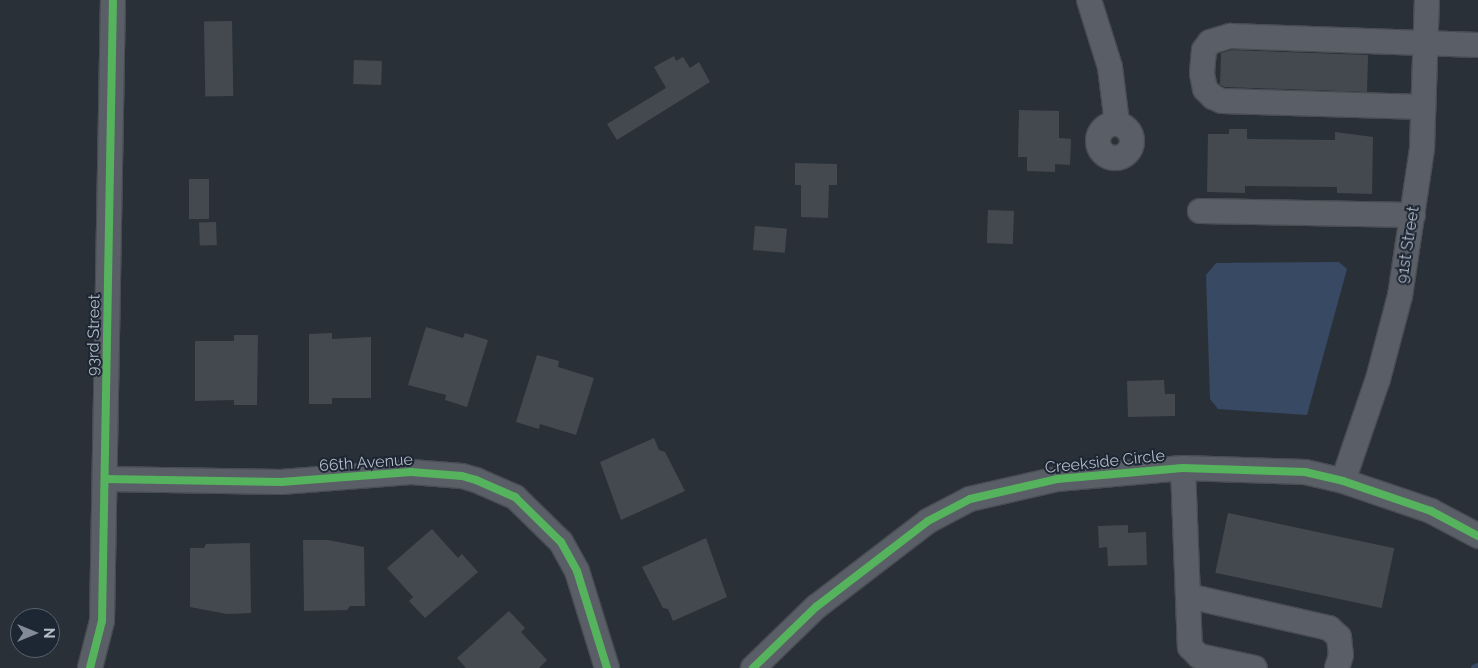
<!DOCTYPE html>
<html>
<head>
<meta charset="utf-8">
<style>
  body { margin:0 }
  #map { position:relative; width:1478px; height:668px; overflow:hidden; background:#2a3038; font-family:Raleway,sans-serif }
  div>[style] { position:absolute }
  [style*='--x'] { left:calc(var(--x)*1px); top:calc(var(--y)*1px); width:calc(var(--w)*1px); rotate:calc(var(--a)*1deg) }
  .water>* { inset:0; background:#384963 }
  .stream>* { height:5.5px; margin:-2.75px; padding:0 2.75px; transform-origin:2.75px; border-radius:2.75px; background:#384963 }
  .building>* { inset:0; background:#444950; transform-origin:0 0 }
  .roads { filter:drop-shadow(1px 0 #484c53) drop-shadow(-1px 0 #484c53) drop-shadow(0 1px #484c53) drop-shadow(0 -1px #484c53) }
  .minor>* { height:24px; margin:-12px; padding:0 12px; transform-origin:12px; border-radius:12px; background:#5a5e66 }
  .minor>.ring { margin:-12px; padding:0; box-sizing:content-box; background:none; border:24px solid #5a5e66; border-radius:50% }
  .cycleway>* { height:8px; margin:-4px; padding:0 4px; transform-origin:4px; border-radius:4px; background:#56b35d }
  span { translate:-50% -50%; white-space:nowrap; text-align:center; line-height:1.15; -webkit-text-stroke:4px #1d2633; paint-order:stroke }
  .street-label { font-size:16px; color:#b4bcc9 }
  .north { position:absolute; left:10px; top:608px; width:50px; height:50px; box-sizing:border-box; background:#1d2633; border:1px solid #59626f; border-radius:50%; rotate:90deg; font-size:14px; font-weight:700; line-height:20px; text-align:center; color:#b4bcc9 }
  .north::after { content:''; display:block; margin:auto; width:18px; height:22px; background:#848b96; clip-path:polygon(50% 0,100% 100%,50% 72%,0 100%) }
</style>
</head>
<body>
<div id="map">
  <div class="water">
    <div style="clip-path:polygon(1339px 262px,1347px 269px,1307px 415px,1218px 409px,1210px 399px,1206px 275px,1216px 263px)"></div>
  </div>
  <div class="stream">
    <div style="--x:1474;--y:668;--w:4;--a:-27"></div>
  </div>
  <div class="building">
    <div style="left:232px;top:21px;width:75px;height:28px;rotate:89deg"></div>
    <div style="clip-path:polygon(1232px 50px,1368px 55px,1367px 92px,1225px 87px,1220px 85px,1221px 53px)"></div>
    <div style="clip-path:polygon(674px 56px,676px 61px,683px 57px,690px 68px,699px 62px,710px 82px,617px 140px,607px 124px,666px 88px,654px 67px)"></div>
    <div style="left:354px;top:60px;width:28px;height:24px;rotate:2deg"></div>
    <div style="clip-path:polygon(1019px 110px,1059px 111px,1059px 138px,1071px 139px,1070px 165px,1055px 164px,1055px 172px,1027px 171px,1027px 157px,1018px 157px)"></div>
    <div style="clip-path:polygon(1229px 129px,1247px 129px,1247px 139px,1335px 140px,1335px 132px,1373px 137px,1372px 194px,1337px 193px,1337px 187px,1245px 186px,1245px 193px,1207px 192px,1208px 134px,1229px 134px)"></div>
    <div style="clip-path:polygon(795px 163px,837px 164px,837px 185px,829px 185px,828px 218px,801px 217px,801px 185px,795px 185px)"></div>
    <div style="left:189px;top:179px;width:20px;height:40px"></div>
    <div style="left:988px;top:210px;width:26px;height:33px;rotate:2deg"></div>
    <div style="left:216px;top:222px;width:23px;height:17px;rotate:88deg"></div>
    <div style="left:755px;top:226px;width:32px;height:24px;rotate:5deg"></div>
    <div style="clip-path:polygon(426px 327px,463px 338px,465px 333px,488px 340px,467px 407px,445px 400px,446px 395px,408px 385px)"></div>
    <div style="clip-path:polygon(332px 333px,332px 339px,371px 337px,371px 398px,332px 398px,332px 404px,309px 404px,309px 334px)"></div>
    <div style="clip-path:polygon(234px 335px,258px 335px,257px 405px,234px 405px,234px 400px,195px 401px,195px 341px,234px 341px)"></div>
    <div style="clip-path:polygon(537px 355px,559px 361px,558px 367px,594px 378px,576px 435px,540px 424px,539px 429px,516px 422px)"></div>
    <div style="clip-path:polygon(1164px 380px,1165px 394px,1175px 394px,1175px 416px,1128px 417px,1127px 381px)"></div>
    <div style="clip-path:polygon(654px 438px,659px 450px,665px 452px,685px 491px,621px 520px,600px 462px)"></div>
    <div style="left:1228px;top:513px;width:170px;height:61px;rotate:12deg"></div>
    <div style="clip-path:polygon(1128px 525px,1128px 533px,1146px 532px,1147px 565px,1108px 566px,1107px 547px,1099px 548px,1098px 526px)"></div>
    <div style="clip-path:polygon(432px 529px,458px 558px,462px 554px,478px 572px,425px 618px,409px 601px,413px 597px,387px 568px)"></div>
    <div style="clip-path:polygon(706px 538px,727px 597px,673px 621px,668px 609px,663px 608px,642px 567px)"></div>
    <div style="clip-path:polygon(303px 540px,328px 540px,364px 547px,365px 606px,350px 606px,347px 610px,304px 611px)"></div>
    <div style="clip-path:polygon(250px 543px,251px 613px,227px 614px,190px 607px,190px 548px,204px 548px,206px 544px)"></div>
    <div style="clip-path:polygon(509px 611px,525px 628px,521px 632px,547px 660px,539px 668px,466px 668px,457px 658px)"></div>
  </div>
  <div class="roads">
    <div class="minor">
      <div style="--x:1089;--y:0;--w:70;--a:72.6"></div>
      <div style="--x:1110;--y:67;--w:56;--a:82.9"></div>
      <div style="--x:1423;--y:107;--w:201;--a:-178.3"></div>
      <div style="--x:1222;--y:101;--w:10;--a:-156"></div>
      <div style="--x:1213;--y:97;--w:11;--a:-135"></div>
      <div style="--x:1205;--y:89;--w:16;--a:-101"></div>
      <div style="--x:1202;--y:73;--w:23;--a:-85"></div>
      <div style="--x:1204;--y:50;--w:10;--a:-53"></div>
      <div style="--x:1210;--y:42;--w:21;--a:-17"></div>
      <div style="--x:1230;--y:36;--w:248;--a:2.1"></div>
      <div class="ring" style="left:1098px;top:124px;width:10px;height:10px"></div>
      <div style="--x:1200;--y:211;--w:213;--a:1.1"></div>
      <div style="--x:1183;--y:468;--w:179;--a:87.8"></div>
      <div style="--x:1190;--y:647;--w:13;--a:45"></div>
      <div style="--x:1199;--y:656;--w:57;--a:12.1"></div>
      <div style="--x:105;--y:479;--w:176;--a:1"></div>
      <div style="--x:281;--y:482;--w:130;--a:-4.4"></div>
      <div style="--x:411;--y:472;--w:51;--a:4.5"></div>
      <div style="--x:462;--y:476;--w:15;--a:16"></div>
      <div style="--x:476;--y:480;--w:43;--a:23.6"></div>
      <div style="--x:515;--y:497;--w:64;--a:44.4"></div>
      <div style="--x:561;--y:542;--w:33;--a:61"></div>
      <div style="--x:577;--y:571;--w:102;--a:72.8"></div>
      <div style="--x:1343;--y:481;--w:108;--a:-71.1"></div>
      <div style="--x:1378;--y:379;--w:86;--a:-75.2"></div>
      <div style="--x:1400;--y:296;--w:150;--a:-81.5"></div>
      <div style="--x:1422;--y:148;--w:148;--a:-88.1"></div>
      <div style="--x:1188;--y:596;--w:145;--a:12.8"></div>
      <div style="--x:1329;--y:628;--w:13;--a:42"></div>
      <div style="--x:1339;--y:637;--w:18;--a:84"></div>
      <div style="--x:1341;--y:655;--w:14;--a:107"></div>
      <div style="--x:90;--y:668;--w:49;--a:-75.7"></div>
      <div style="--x:102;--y:621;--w:621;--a:-88.99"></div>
      <div style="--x:753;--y:668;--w:88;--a:-44.1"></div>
      <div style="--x:816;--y:607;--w:141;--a:-37.5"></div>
      <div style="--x:928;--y:521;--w:47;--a:-27.6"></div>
      <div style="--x:970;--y:499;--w:89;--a:-12.9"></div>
      <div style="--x:1057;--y:479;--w:126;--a:-5"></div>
      <div style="--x:1183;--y:468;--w:122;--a:1.9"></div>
      <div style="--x:1305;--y:472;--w:39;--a:13"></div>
      <div style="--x:1343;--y:481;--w:93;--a:18.8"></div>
      <div style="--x:1431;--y:511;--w:53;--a:28"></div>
    </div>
  </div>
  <div class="cycleway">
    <div style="--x:105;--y:479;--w:176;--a:1"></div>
    <div style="--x:281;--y:482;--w:130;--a:-4.4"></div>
    <div style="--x:411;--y:472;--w:51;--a:4.5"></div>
    <div style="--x:462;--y:476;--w:15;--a:16"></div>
    <div style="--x:476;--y:480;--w:43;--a:23.6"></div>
    <div style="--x:515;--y:497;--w:64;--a:44.4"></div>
    <div style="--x:561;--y:542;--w:33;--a:61"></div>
    <div style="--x:577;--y:571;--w:102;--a:72.8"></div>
    <div style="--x:90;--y:668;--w:49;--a:-75.7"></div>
    <div style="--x:102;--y:621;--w:621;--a:-88.99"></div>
    <div style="--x:753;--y:668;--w:88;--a:-44.1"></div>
    <div style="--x:816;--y:607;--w:141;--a:-37.5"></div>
    <div style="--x:928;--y:521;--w:47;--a:-27.6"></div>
    <div style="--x:970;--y:499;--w:89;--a:-12.9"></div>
    <div style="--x:1057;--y:479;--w:126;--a:-5"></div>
    <div style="--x:1183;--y:468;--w:122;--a:1.9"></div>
    <div style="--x:1305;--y:472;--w:39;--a:13"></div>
    <div style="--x:1343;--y:481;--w:93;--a:18.8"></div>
    <div style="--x:1431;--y:511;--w:53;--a:28"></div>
  </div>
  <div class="street-label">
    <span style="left:1408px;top:245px;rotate:-81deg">91st Street</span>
    <span style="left:94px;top:335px;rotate:-89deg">93rd Street</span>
    <span style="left:1105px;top:462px;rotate:-6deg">Creekside Circle</span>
    <span style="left:366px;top:463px;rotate:-4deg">66th Avenue</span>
  </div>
  <div class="north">N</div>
</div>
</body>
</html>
